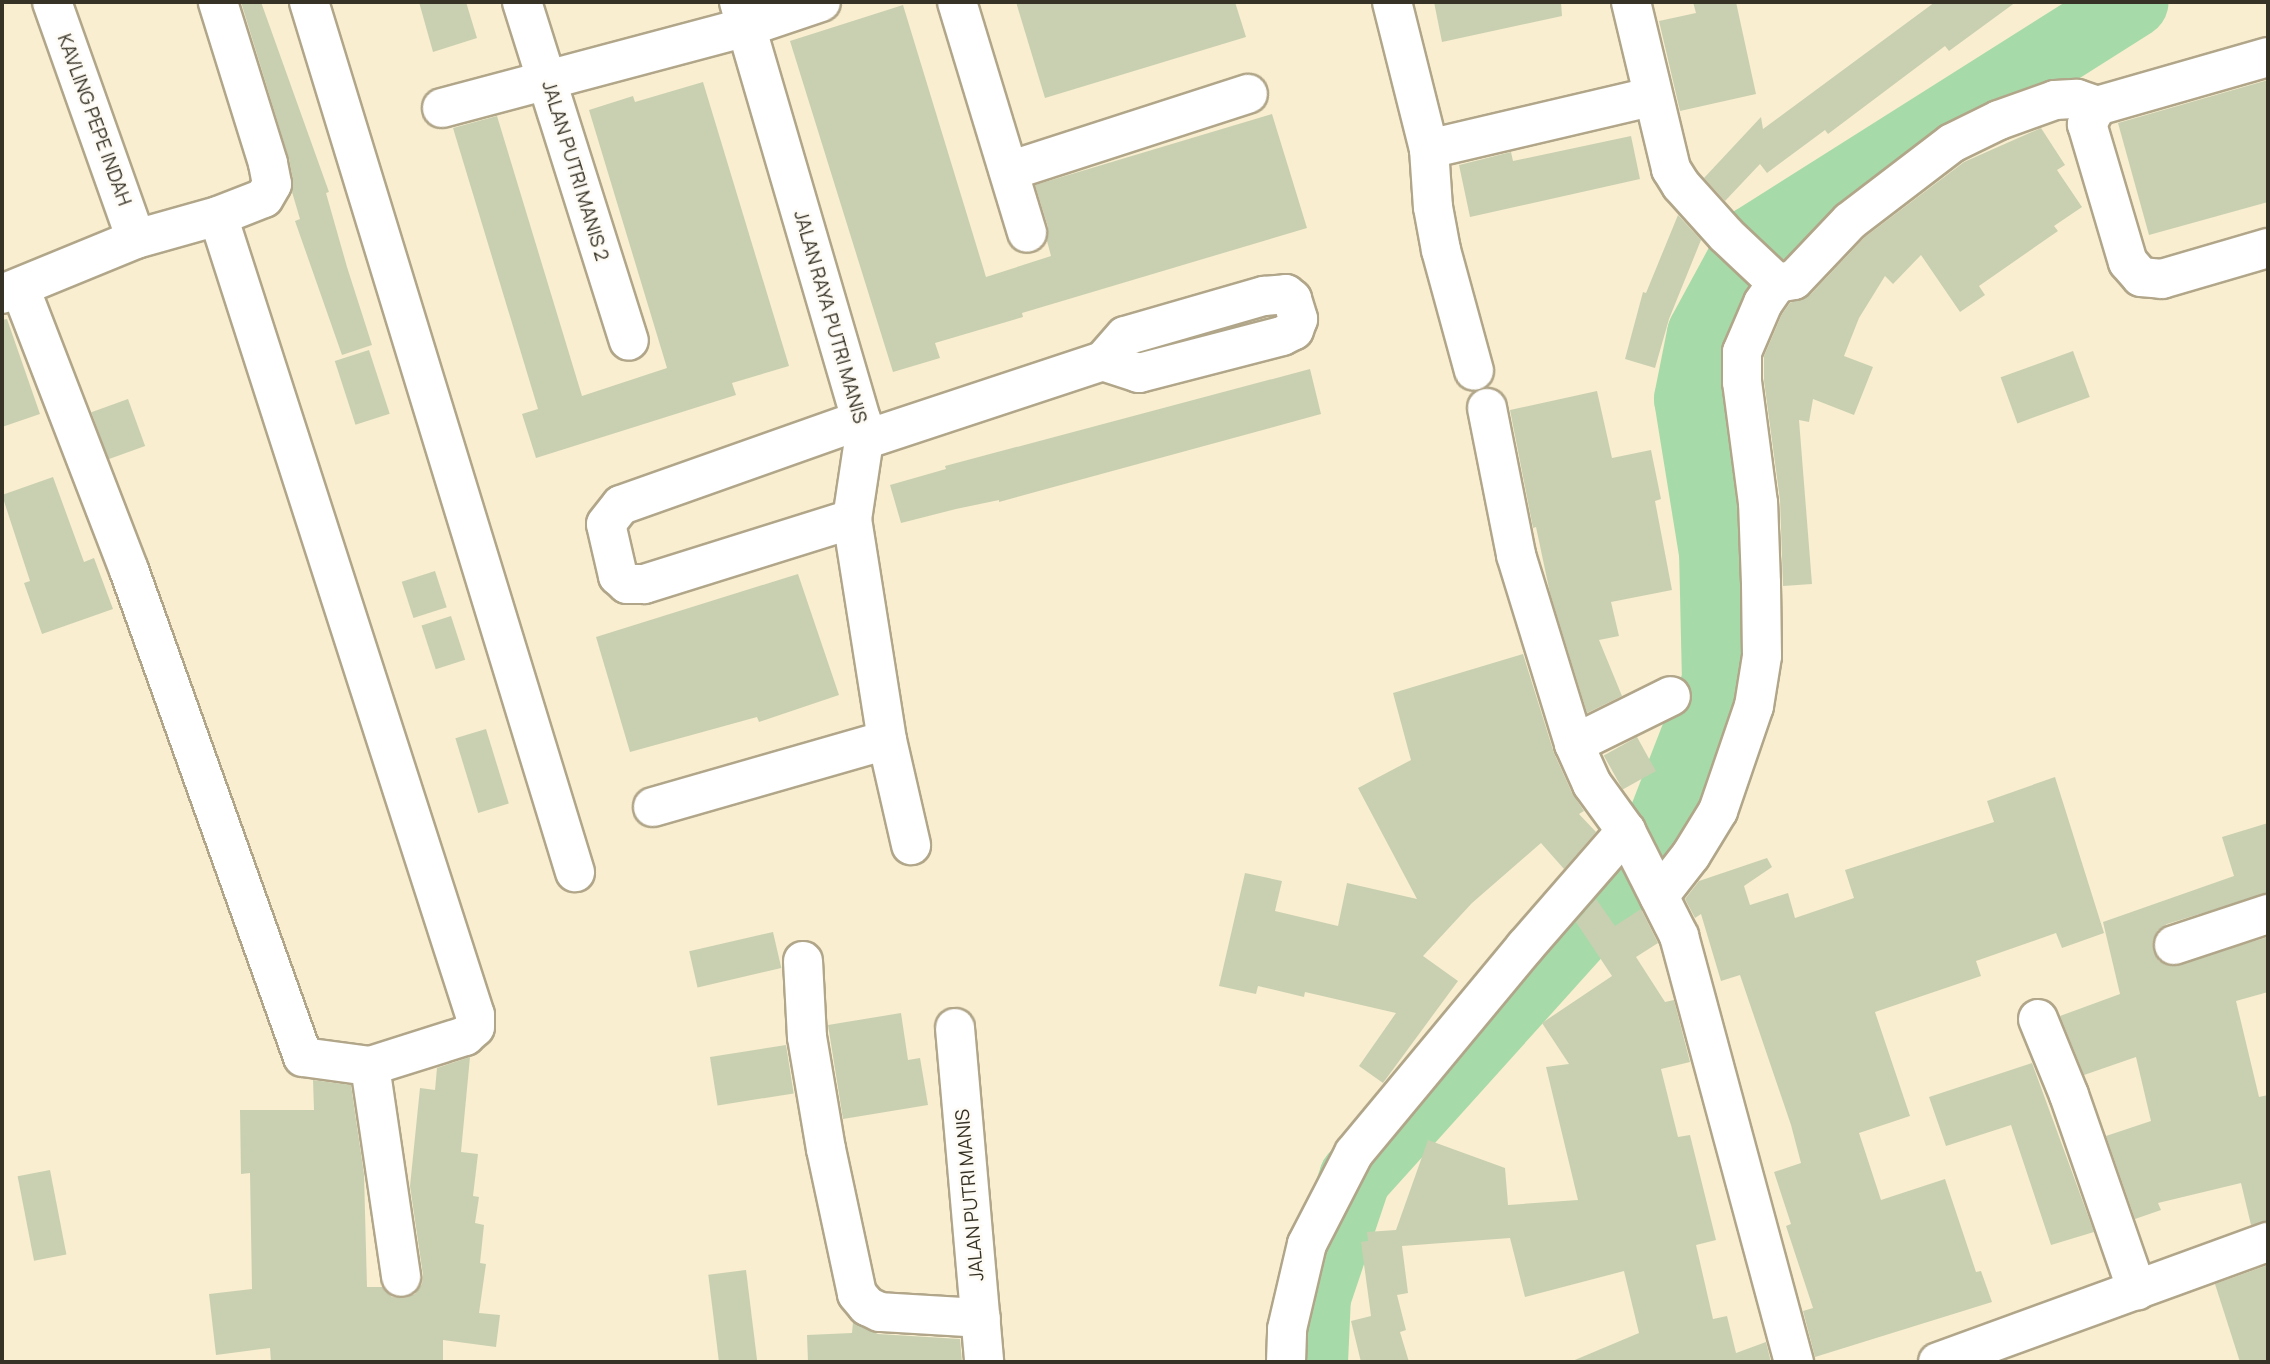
<!DOCTYPE html>
<html>
<head>
<meta charset="utf-8">
<style>
  body { margin:0 }
  #map { position:relative; width:2270px; height:1364px; overflow:hidden; background:#f9eecf; font-family:Manrope,sans-serif }
  div>[style] { position:absolute }
  [style*='--x'] { left:calc(var(--x)*1px); top:calc(var(--y)*1px); width:calc(var(--w)*1px); rotate:calc(var(--a)*1deg) }
  .river>* { height:72px; margin:-36px; padding:0 36px; transform-origin:36px; border-radius:36px; background:#a7daa9 }
  .building>* { inset:0; background:#c9d0b2; transform-origin:0 0 }
  .roads { filter:drop-shadow(2px 0 #b1a689) drop-shadow(-2px 0 #b1a689) drop-shadow(0 2px #b1a689) drop-shadow(0 -2px #b1a689) }
  .street>* { height:38px; margin:-19px; padding:0 19px; transform-origin:19px; border-radius:19px; background:#fff }
  span { translate:-50% -50%; white-space:nowrap; text-align:center; line-height:1.15; -webkit-text-stroke:5px #fefbf5; paint-order:stroke }
  .street-label { font-size:19px; color:#363226 }
  .frame { position:absolute; inset:0; border:4px solid #363226; pointer-events:none }
</style>
</head>
<body>
<div id="map">
  <div class="river">
    <div style="--x:1312;--y:1362;--w:65;--a:-87.4"></div>
    <div style="--x:1315;--y:1297;--w:126;--a:-71.4"></div>
    <div style="--x:1355;--y:1178;--w:353;--a:-48"></div>
    <div style="--x:1591;--y:916;--w:107;--a:-50.7"></div>
    <div style="--x:1659;--y:833;--w:162;--a:-68.7"></div>
    <div style="--x:1718;--y:682;--w:129;--a:-91.3"></div>
    <div style="--x:1715;--y:553;--w:156;--a:-99.2"></div>
    <div style="--x:1690;--y:399;--w:66;--a:-78.7"></div>
    <div style="--x:1703;--y:334;--w:105;--a:-61.5"></div>
    <div style="--x:1753;--y:242;--w:449;--a:-32.3"></div>
  </div>
  <div class="building">
    <div style="clip-path:polygon(241px 2px,261px 2px,329px 192px,326px 193px,347px 267px,372px 345px,342px 355px,295px 221px,300px 219px,292px 192px,293px 180px,289px 159px)"></div>
    <div style="clip-path:polygon(419px 2px,466px 2px,477px 38px,433px 52px)"></div>
    <div style="clip-path:polygon(1016px 2px,1235px 2px,1246px 37px,1045px 98px)"></div>
    <div style="clip-path:polygon(1434px 2px,1561px 2px,1562px 16px,1442px 42px)"></div>
    <div style="clip-path:polygon(1693px 2px,1736px 2px,1756px 94px,1680px 111px,1659px 21px,1696px 13px)"></div>
    <div style="clip-path:polygon(1935px 2px,2016px 2px,1949px 51px,1945px 46px,1828px 134px,1825px 130px,1767px 173px,1760px 164px,1725px 201px,1704px 178px,1761px 117px,1763px 129px)"></div>
    <div style="clip-path:polygon(903px 5px,986px 277px,1051px 256px,1047px 241px,1048px 227px,1035px 185px,1272px 114px,1307px 228px,1022px 313px,1023px 317px,935px 343px,940px 358px,893px 372px,790px 41px)"></div>
    <div style="clip-path:polygon(2268px 80px,2268px 202px,2149px 235px,2118px 123px)"></div>
    <div style="clip-path:polygon(703px 82px,789px 366px,732px 383px,736px 395px,536px 458px,522px 414px,538px 409px,453px 128px,497px 116px,582px 396px,667px 368px,589px 110px,633px 96px,635px 102px)"></div>
    <div style="clip-path:polygon(2041px 128px,2065px 165px,2057px 170px,2082px 207px,2054px 226px,2058px 231px,1979px 286px,1985px 295px,1960px 312px,1921px 255px,1893px 284px,1885px 276px,1859px 318px,1844px 356px,1873px 367px,1854px 415px,1813px 399px,1809px 422px,1799px 420px,1812px 584px,1783px 586px,1780px 500px,1764px 381px,1764px 356px,1782px 314px,1790px 303px,1810px 295px,1865px 237px,1964px 162px)"></div>
    <div style="clip-path:polygon(1631px 136px,1640px 179px,1470px 217px,1459px 165px,1511px 152px,1513px 161px)"></div>
    <div style="clip-path:polygon(1678px 215px,1701px 240px,1669px 319px,1655px 368px,1625px 359px,1643px 292px,1646px 293px)"></div>
    <div style="clip-path:polygon(7px 319px,40px 414px,2px 427px,2px 320px)"></div>
    <div style="left:369px;top:350px;width:67px;height:36px;rotate:72deg"></div>
    <div style="left:2073px;top:351px;width:49px;height:77px;rotate:70deg"></div>
    <div style="clip-path:polygon(1310px 369px,1321px 414px,999px 502px,999px 500px,956px 509px,901px 523px,890px 485px,946px 469px,945px 466px)"></div>
    <div style="clip-path:polygon(1597px 391px,1612px 458px,1651px 450px,1661px 499px,1655px 501px,1672px 590px,1611px 602px,1619px 636px,1599px 640px,1622px 696px,1587px 713px,1550px 593px,1536px 527px,1533px 528px,1510px 410px)"></div>
    <div style="left:128px;top:399px;width:50px;height:39px;rotate:70deg"></div>
    <div style="clip-path:polygon(53px 477px,84px 562px,94px 558px,113px 609px,42px 634px,24px 583px,30px 581px,2px 495px)"></div>
    <div style="left:435px;top:571px;width:38px;height:35px;rotate:72deg"></div>
    <div style="clip-path:polygon(798px 574px,839px 695px,759px 722px,757px 717px,630px 752px,596px 637px)"></div>
    <div style="left:451px;top:616px;width:46px;height:31px;rotate:72deg"></div>
    <div style="clip-path:polygon(1523px 654px,1554px 753px,1572px 793px,1584px 811px,1579px 814px,1596px 832px,1564px 869px,1541px 843px,1472px 903px,1423px 956px,1458px 981px,1383px 1083px,1359px 1066px,1396px 1013px,1305px 992px,1304px 997px,1258px 986px,1256px 994px,1219px 986px,1245px 873px,1282px 881px,1275px 911px,1338px 926px,1347px 883px,1417px 899px,1358px 788px,1411px 760px,1393px 693px)"></div>
    <div style="left:486px;top:729px;width:78px;height:32px;rotate:73deg"></div>
    <div style="left:1637px;top:737px;width:39px;height:38px;rotate:61deg"></div>
    <div style="clip-path:polygon(2055px 777px,2104px 933px,2062px 948px,2056px 933px,1976px 961px,1981px 976px,1875px 1012px,1910px 1116px,1859px 1133px,1881px 1200px,1945px 1179px,1976px 1272px,1981px 1271px,1992px 1302px,1815px 1357px,1803px 1311px,1813px 1308px,1786px 1226px,1791px 1224px,1774px 1172px,1801px 1163px,1791px 1125px,1740px 975px,1721px 981px,1701px 914px,1695px 918px,1685px 899px,1699px 881px,1767px 858px,1772px 867px,1744px 886px,1750px 905px,1788px 893px,1795px 918px,1854px 898px,1845px 870px,1994px 822px,1987px 801px)"></div>
    <div style="clip-path:polygon(2268px 823px,2268px 893px,2167px 924px,2157px 931px,2153px 941px,2154px 952px,2159px 961px,2170px 966px,2268px 937px,2268px 992px,2236px 1001px,2259px 1097px,2268px 1095px,2268px 1221px,2251px 1225px,2241px 1183px,2158px 1203px,2161px 1210px,2135px 1219px,2106px 1136px,2151px 1121px,2136px 1057px,2084px 1075px,2060px 1016px,2120px 994px,2103px 922px,2234px 876px,2222px 837px)"></div>
    <div style="clip-path:polygon(1596px 899px,1615px 926px,1641px 909px,1658px 943px,1636px 957px,1665px 1002px,1674px 1000px,1690px 1062px,1661px 1069px,1678px 1137px,1690px 1135px,1716px 1240px,1696px 1245px,1713px 1319px,1727px 1316px,1736px 1353px,1766px 1342px,1771px 1362px,1570px 1362px,1639px 1333px,1624px 1271px,1525px 1297px,1510px 1238px,1402px 1246px,1408px 1293px,1397px 1295px,1406px 1330px,1400px 1332px,1409px 1362px,1361px 1362px,1351px 1321px,1371px 1316px,1361px 1242px,1368px 1241px,1367px 1232px,1396px 1230px,1428px 1140px,1505px 1168px,1508px 1205px,1578px 1200px,1546px 1067px,1569px 1064px,1542px 1023px,1612px 976px,1576px 922px)"></div>
    <div style="left:773px;top:932px;width:37px;height:86px;rotate:77deg"></div>
    <div style="clip-path:polygon(901px 1013px,908px 1060px,920px 1058px,928px 1105px,843px 1119px,828px 1025px)"></div>
    <div style="left:786px;top:1045px;width:49px;height:77px;rotate:81deg"></div>
    <div style="clip-path:polygon(470px 1057px,461px 1152px,478px 1154px,473px 1196px,479px 1197px,475px 1223px,484px 1225px,480px 1263px,486px 1264px,479px 1313px,500px 1315px,496px 1347px,443px 1340px,443px 1362px,271px 1362px,270px 1348px,216px 1355px,209px 1294px,252px 1289px,250px 1173px,241px 1174px,240px 1110px,314px 1110px,313px 1080px,351px 1085px,364px 1174px,367px 1287px,382px 1287px,392px 1297px,405px 1298px,415px 1294px,422px 1284px,423px 1275px,410px 1186px,420px 1088px,435px 1090px,437px 1068px)"></div>
    <div style="clip-path:polygon(2032px 1063px,2094px 1232px,2051px 1245px,2011px 1125px,1946px 1146px,1929px 1097px)"></div>
    <div style="left:50px;top:1170px;width:86px;height:33px;rotate:79deg"></div>
    <div style="clip-path:polygon(2268px 1265px,2268px 1362px,2240px 1362px,2215px 1284px)"></div>
    <div style="left:746px;top:1270px;width:93px;height:38px;rotate:83deg"></div>
    <div style="clip-path:polygon(853px 1322px,878px 1334px,960px 1339px,962px 1362px,808px 1362px,807px 1335px,852px 1333px)"></div>
  </div>
  <div class="roads">
    <div class="street">
      <div style="--x:52;--y:2;--w:251;--a:70.5"></div>
      <div style="--x:309;--y:2;--w:910;--a:73"></div>
      <div style="--x:522;--y:2;--w:355;--a:72.5"></div>
      <div style="--x:739;--y:2;--w:435;--a:73.7"></div>
      <div style="--x:861;--y:420;--w:20;--a:81"></div>
      <div style="--x:864;--y:440;--w:80;--a:98.6"></div>
      <div style="--x:852;--y:519;--w:224;--a:81"></div>
      <div style="--x:887;--y:740;--w:108;--a:77.1"></div>
      <div style="--x:957;--y:2;--w:241;--a:73.1"></div>
      <div style="--x:1392;--y:2;--w:152;--a:75.9"></div>
      <div style="--x:1429;--y:149;--w:58;--a:86.1"></div>
      <div style="--x:1433;--y:207;--w:44;--a:79.5"></div>
      <div style="--x:1441;--y:250;--w:125;--a:74.7"></div>
      <div style="--x:1631;--y:2;--w:172;--a:76.5"></div>
      <div style="--x:1671;--y:169;--w:19;--a:58"></div>
      <div style="--x:1681;--y:185;--w:67;--a:48"></div>
      <div style="--x:1726;--y:235;--w:70;--a:43.3"></div>
      <div style="--x:1777;--y:283;--w:17;--a:-10"></div>
      <div style="--x:1794;--y:280;--w:81;--a:-46.5"></div>
      <div style="--x:1850;--y:221;--w:128;--a:-37.4"></div>
      <div style="--x:1952;--y:143;--w:52;--a:-26.1"></div>
      <div style="--x:1999;--y:120;--w:59;--a:-19.7"></div>
      <div style="--x:2055;--y:100;--w:22;--a:-3"></div>
      <div style="--x:2077;--y:99;--w:21;--a:19"></div>
      <div style="--x:2268;--y:57;--w:178;--a:164"></div>
      <div style="--x:2097;--y:106;--w:21;--a:119"></div>
      <div style="--x:2087;--y:124;--w:144;--a:73.5"></div>
      <div style="--x:2128;--y:262;--w:20;--a:49"></div>
      <div style="--x:2141;--y:277;--w:21;--a:5"></div>
      <div style="--x:2162;--y:279;--w:110;--a:-16.3"></div>
      <div style="--x:442;--y:108;--w:316;--a:-14.9"></div>
      <div style="--x:747;--y:27;--w:78;--a:-18.7"></div>
      <div style="--x:1429;--y:149;--w:228;--a:-13.2"></div>
      <div style="--x:1009;--y:171;--w:251;--a:-17.9"></div>
      <div style="--x:16;--y:291;--w:11;--a:41"></div>
      <div style="--x:24;--y:298;--w:292;--a:68.9"></div>
      <div style="--x:129;--y:570;--w:517;--a:70.34"></div>
      <div style="--x:303;--y:1057;--w:68;--a:7.7"></div>
      <div style="--x:370;--y:1066;--w:100;--a:-17.5"></div>
      <div style="--x:465;--y:1036;--w:13;--a:-42"></div>
      <div style="--x:475;--y:1027;--w:12;--a:-90"></div>
      <div style="--x:475;--y:1015;--w:839;--a:-107.83"></div>
      <div style="--x:2;--y:294;--w:145;--a:-22.3"></div>
      <div style="--x:136;--y:239;--w:85;--a:-15.7"></div>
      <div style="--x:218;--y:216;--w:49;--a:-21.4"></div>
      <div style="--x:264;--y:198;--w:16;--a:-60"></div>
      <div style="--x:272;--y:184;--w:21;--a:-101"></div>
      <div style="--x:268;--y:163;--w:169;--a:-107.3"></div>
      <div style="--x:1487;--y:408;--w:150;--a:78.8"></div>
      <div style="--x:1516;--y:555;--w:198;--a:72.9"></div>
      <div style="--x:1574;--y:744;--w:44;--a:65.8"></div>
      <div style="--x:1592;--y:784;--w:58;--a:54.1"></div>
      <div style="--x:1626;--y:831;--w:118;--a:63.2"></div>
      <div style="--x:1679;--y:936;--w:441;--a:74.9"></div>
      <div style="--x:864;--y:440;--w:252;--a:-18.3"></div>
      <div style="--x:1103;--y:361;--w:33;--a:-49"></div>
      <div style="--x:1125;--y:336;--w:145;--a:-16.1"></div>
      <div style="--x:1264;--y:296;--w:22;--a:-5"></div>
      <div style="--x:1286;--y:294;--w:8;--a:40"></div>
      <div style="--x:1292;--y:299;--w:21;--a:73"></div>
      <div style="--x:1298;--y:319;--w:12;--a:110"></div>
      <div style="--x:1294;--y:330;--w:13;--a:153"></div>
      <div style="--x:1282;--y:336;--w:148;--a:165.5"></div>
      <div style="--x:1139;--y:373;--w:38;--a:-162"></div>
      <div style="--x:852;--y:519;--w:218;--a:162.6"></div>
      <div style="--x:644;--y:584;--w:17;--a:180"></div>
      <div style="--x:627;--y:584;--w:12;--a:-138"></div>
      <div style="--x:618;--y:576;--w:53;--a:-103"></div>
      <div style="--x:606;--y:524;--w:24;--a:-52"></div>
      <div style="--x:621;--y:505;--w:255;--a:-19.5"></div>
      <div style="--x:1574;--y:744;--w:108;--a:-26.3"></div>
      <div style="--x:653;--y:807;--w:243;--a:-16"></div>
      <div style="--x:1659;--y:896;--w:52;--a:-52"></div>
      <div style="--x:1691;--y:855;--w:52;--a:-58.5"></div>
      <div style="--x:1718;--y:811;--w:111;--a:-71.1"></div>
      <div style="--x:1754;--y:706;--w:51;--a:-80.9"></div>
      <div style="--x:1762;--y:656;--w:73;--a:-90.8"></div>
      <div style="--x:1761;--y:583;--w:80;--a:-92.1"></div>
      <div style="--x:1758;--y:503;--w:122;--a:-97.5"></div>
      <div style="--x:1742;--y:382;--w:30;--a:-90"></div>
      <div style="--x:1742;--y:352;--w:53;--a:-66.8"></div>
      <div style="--x:1763;--y:303;--w:24;--a:-55"></div>
      <div style="--x:2174;--y:945;--w:99;--a:-18.3"></div>
      <div style="--x:803;--y:961;--w:76;--a:87"></div>
      <div style="--x:807;--y:1037;--w:114;--a:80.4"></div>
      <div style="--x:826;--y:1149;--w:148;--a:77.9"></div>
      <div style="--x:857;--y:1294;--w:16;--a:50"></div>
      <div style="--x:867;--y:1306;--w:14;--a:25"></div>
      <div style="--x:880;--y:1312;--w:101;--a:3.4"></div>
      <div style="--x:2038;--y:1019;--w:82;--a:67.8"></div>
      <div style="--x:2069;--y:1095;--w:207;--a:70.8"></div>
      <div style="--x:955;--y:1028;--w:335;--a:85"></div>
      <div style="--x:370;--y:1066;--w:213;--a:81.6"></div>
      <div style="--x:1286;--y:1362;--w:33;--a:-88"></div>
      <div style="--x:1287;--y:1329;--w:87;--a:-76.8"></div>
      <div style="--x:1307;--y:1244;--w:102;--a:-62.7"></div>
      <div style="--x:1354;--y:1153;--w:268;--a:-50.3"></div>
      <div style="--x:1525;--y:947;--w:154;--a:-49"></div>
      <div style="--x:1938;--y:1362;--w:351;--a:-20"></div>
    </div>
  </div>
  <div class="street-label">
    <span style="left:94px;top:120px;rotate:70deg">KAVLING PEPE INDAH</span>
    <span style="left:575px;top:171px;rotate:73deg">JALAN PUTRI MANIS 2</span>
    <span style="left:830px;top:317px;rotate:74deg">JALAN RAYA PUTRI MANIS</span>
    <span style="left:970px;top:1195px;rotate:-95deg">JALAN PUTRI MANIS</span>
  </div>
  <div class="frame"></div>
</div>
</body>
</html>
